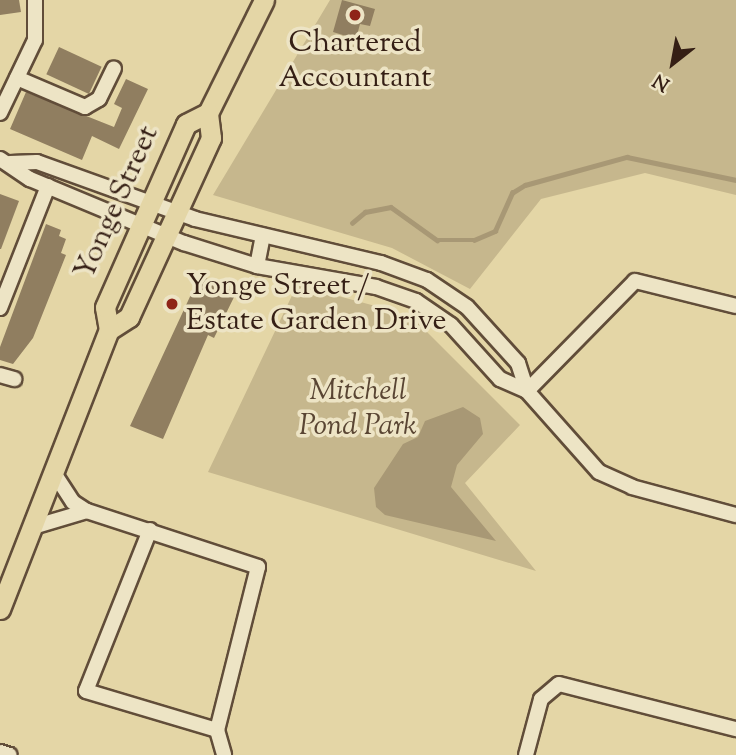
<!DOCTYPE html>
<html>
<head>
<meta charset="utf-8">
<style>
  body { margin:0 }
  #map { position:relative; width:736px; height:755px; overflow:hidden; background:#e4d6a6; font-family:"Sorts Mill Goudy",serif }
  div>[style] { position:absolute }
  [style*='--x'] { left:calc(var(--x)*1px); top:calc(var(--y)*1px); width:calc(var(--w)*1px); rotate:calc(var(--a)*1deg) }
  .green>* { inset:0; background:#c6b78d }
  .water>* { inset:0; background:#a89875 }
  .stream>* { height:4.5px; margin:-2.25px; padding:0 2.25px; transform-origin:2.25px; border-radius:2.25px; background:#a89875 }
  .building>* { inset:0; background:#907e60; transform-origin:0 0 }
  .roads { filter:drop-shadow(2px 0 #614d39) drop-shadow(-2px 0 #614d39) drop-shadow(0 2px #614d39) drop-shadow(0 -2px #614d39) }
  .minor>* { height:14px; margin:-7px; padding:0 7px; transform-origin:7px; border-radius:7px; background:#ede4c5 }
  .major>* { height:19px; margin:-9.5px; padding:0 9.5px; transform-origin:9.5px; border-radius:9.5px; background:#e4d6a6 }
  .dots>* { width:19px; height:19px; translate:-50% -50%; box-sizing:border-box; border:4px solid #ede4c5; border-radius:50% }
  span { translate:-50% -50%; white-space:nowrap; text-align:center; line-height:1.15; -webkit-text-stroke:7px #ede4c5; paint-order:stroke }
  .poi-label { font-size:30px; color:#351f15 }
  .left { translate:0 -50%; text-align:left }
  .street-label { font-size:30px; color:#351f15 }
  .park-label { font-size:30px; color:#594533; font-style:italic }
  .north { position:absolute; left:638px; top:28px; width:70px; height:70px; -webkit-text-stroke:5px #ede4c5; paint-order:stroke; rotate:211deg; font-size:19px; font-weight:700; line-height:28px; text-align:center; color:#351f15 }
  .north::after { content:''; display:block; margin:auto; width:24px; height:32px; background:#351f15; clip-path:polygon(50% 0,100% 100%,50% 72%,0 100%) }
</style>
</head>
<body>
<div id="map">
  <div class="green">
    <div style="clip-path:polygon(330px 0,736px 0,736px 195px,645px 173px,541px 199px,470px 289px,392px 248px,213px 195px)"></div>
    <div style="clip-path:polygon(297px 285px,394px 311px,419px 324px,520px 425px,465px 483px,536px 571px,208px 472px)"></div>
  </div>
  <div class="water">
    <div style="clip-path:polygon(463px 407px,480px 418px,483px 434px,457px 465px,451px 487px,496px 541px,385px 515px,376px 507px,374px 488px,403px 444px,418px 437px,425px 421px)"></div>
  </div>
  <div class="stream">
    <div style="--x:352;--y:223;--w:17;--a:-40"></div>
    <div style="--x:365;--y:212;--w:26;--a:-11"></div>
    <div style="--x:391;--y:207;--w:57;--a:35.7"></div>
    <div style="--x:437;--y:240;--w:37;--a:0"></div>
    <div style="--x:474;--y:240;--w:23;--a:-23"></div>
    <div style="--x:495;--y:231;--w:42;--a:-65.9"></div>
    <div style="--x:512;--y:193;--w:15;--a:-32"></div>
    <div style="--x:525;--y:185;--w:106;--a:-15.4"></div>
    <div style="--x:627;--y:157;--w:111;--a:11.9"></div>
  </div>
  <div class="building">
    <div style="clip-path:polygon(0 0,19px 0,21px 12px,0 15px)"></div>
    <div style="clip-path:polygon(342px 0,375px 9px,370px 26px,360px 24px,356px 39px,333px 32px)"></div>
    <div style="left:59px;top:47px;width:47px;height:30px;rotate:25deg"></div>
    <div style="clip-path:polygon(126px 79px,148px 89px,119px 149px,92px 136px,82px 160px,10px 129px,26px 92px,114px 127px,122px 108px,114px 104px)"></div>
    <div style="clip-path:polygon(0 194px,19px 201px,1px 249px,0 249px)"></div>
    <div style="clip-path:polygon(46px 224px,61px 230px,59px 236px,66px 239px,61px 253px,66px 255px,33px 338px,13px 364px,0 360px,0 347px)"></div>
    <div style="clip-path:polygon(200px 275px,236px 293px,214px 338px,208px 335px,163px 439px,130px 426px)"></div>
  </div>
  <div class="roads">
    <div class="minor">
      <div style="--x:17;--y:78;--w:74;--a:23.1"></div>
      <div style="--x:85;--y:107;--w:16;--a:-30"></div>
      <div style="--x:99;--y:99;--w:34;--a:-64"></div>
      <div style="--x:0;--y:113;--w:81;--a:-64.4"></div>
      <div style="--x:35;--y:40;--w:40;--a:-90"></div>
      <div style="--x:0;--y:159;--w:36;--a:34"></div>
      <div style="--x:30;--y:179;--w:167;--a:22.6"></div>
      <div style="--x:184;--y:243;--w:77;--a:17.5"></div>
      <div style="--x:257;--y:266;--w:121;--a:10"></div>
      <div style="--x:376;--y:287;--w:42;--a:19.3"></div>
      <div style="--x:416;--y:301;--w:42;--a:34.4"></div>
      <div style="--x:451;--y:325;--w:73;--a:47.8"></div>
      <div style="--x:500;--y:379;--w:30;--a:24"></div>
      <div style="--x:10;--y:163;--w:27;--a:-2"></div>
      <div style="--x:37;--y:162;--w:168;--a:19.8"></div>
      <div style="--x:195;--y:219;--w:191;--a:13.3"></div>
      <div style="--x:381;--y:263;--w:49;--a:20.3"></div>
      <div style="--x:427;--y:280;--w:48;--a:34"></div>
      <div style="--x:467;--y:307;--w:76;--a:47.7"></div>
      <div style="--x:518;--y:363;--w:29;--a:72"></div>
      <div style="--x:527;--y:391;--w:108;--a:48.4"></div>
      <div style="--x:599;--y:472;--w:36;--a:24"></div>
      <div style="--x:632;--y:487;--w:108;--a:15.1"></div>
      <div style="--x:257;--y:266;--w:31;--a:-79"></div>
      <div style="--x:0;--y:308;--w:131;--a:-68.5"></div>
      <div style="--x:0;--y:375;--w:15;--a:16"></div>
      <div style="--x:527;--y:391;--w:154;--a:-45.5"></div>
      <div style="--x:635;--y:281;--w:104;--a:13.9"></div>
      <div style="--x:54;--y:473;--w:35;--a:57"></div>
      <div style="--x:73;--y:502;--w:17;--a:33"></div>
      <div style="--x:87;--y:511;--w:180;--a:18.1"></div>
      <div style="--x:258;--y:567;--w:168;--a:104.1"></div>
      <div style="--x:217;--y:730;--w:26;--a:74"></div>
      <div style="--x:33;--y:527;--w:56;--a:-16.5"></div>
      <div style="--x:150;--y:530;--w:173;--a:111.7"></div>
      <div style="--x:86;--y:691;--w:137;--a:16.6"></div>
      <div style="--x:0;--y:752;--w:10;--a:17"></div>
      <div style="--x:526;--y:755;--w:58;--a:-75"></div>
      <div style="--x:541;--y:699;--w:23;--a:-40"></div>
      <div style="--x:559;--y:684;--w:183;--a:14.3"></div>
    </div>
    <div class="major">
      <div style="--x:109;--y:330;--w:24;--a:-33"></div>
      <div style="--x:129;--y:317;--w:197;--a:-65.4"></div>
      <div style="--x:211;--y:138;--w:25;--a:-97"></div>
      <div style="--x:208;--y:113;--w:126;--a:-63.6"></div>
      <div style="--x:0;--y:609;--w:300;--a:-68.7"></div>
      <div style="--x:109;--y:330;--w:23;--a:-100"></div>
      <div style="--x:105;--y:307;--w:200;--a:-66.1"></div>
      <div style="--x:186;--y:124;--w:25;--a:-27"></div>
    </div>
  </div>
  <div class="dots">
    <div style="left:355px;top:15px;background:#8f2418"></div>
    <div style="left:172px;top:304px;background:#8f2418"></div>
  </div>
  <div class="poi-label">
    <span style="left:355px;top:61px">Chartered<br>Accountant</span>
    <span class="left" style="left:186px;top:304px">Yonge Street /<br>Estate Garden Drive</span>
  </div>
  <div class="street-label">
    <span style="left:118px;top:203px;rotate:-66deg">Yonge Street</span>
  </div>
  <div class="park-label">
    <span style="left:358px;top:409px">Mitchell<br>Pond Park</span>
  </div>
  <div class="north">N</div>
</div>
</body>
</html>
